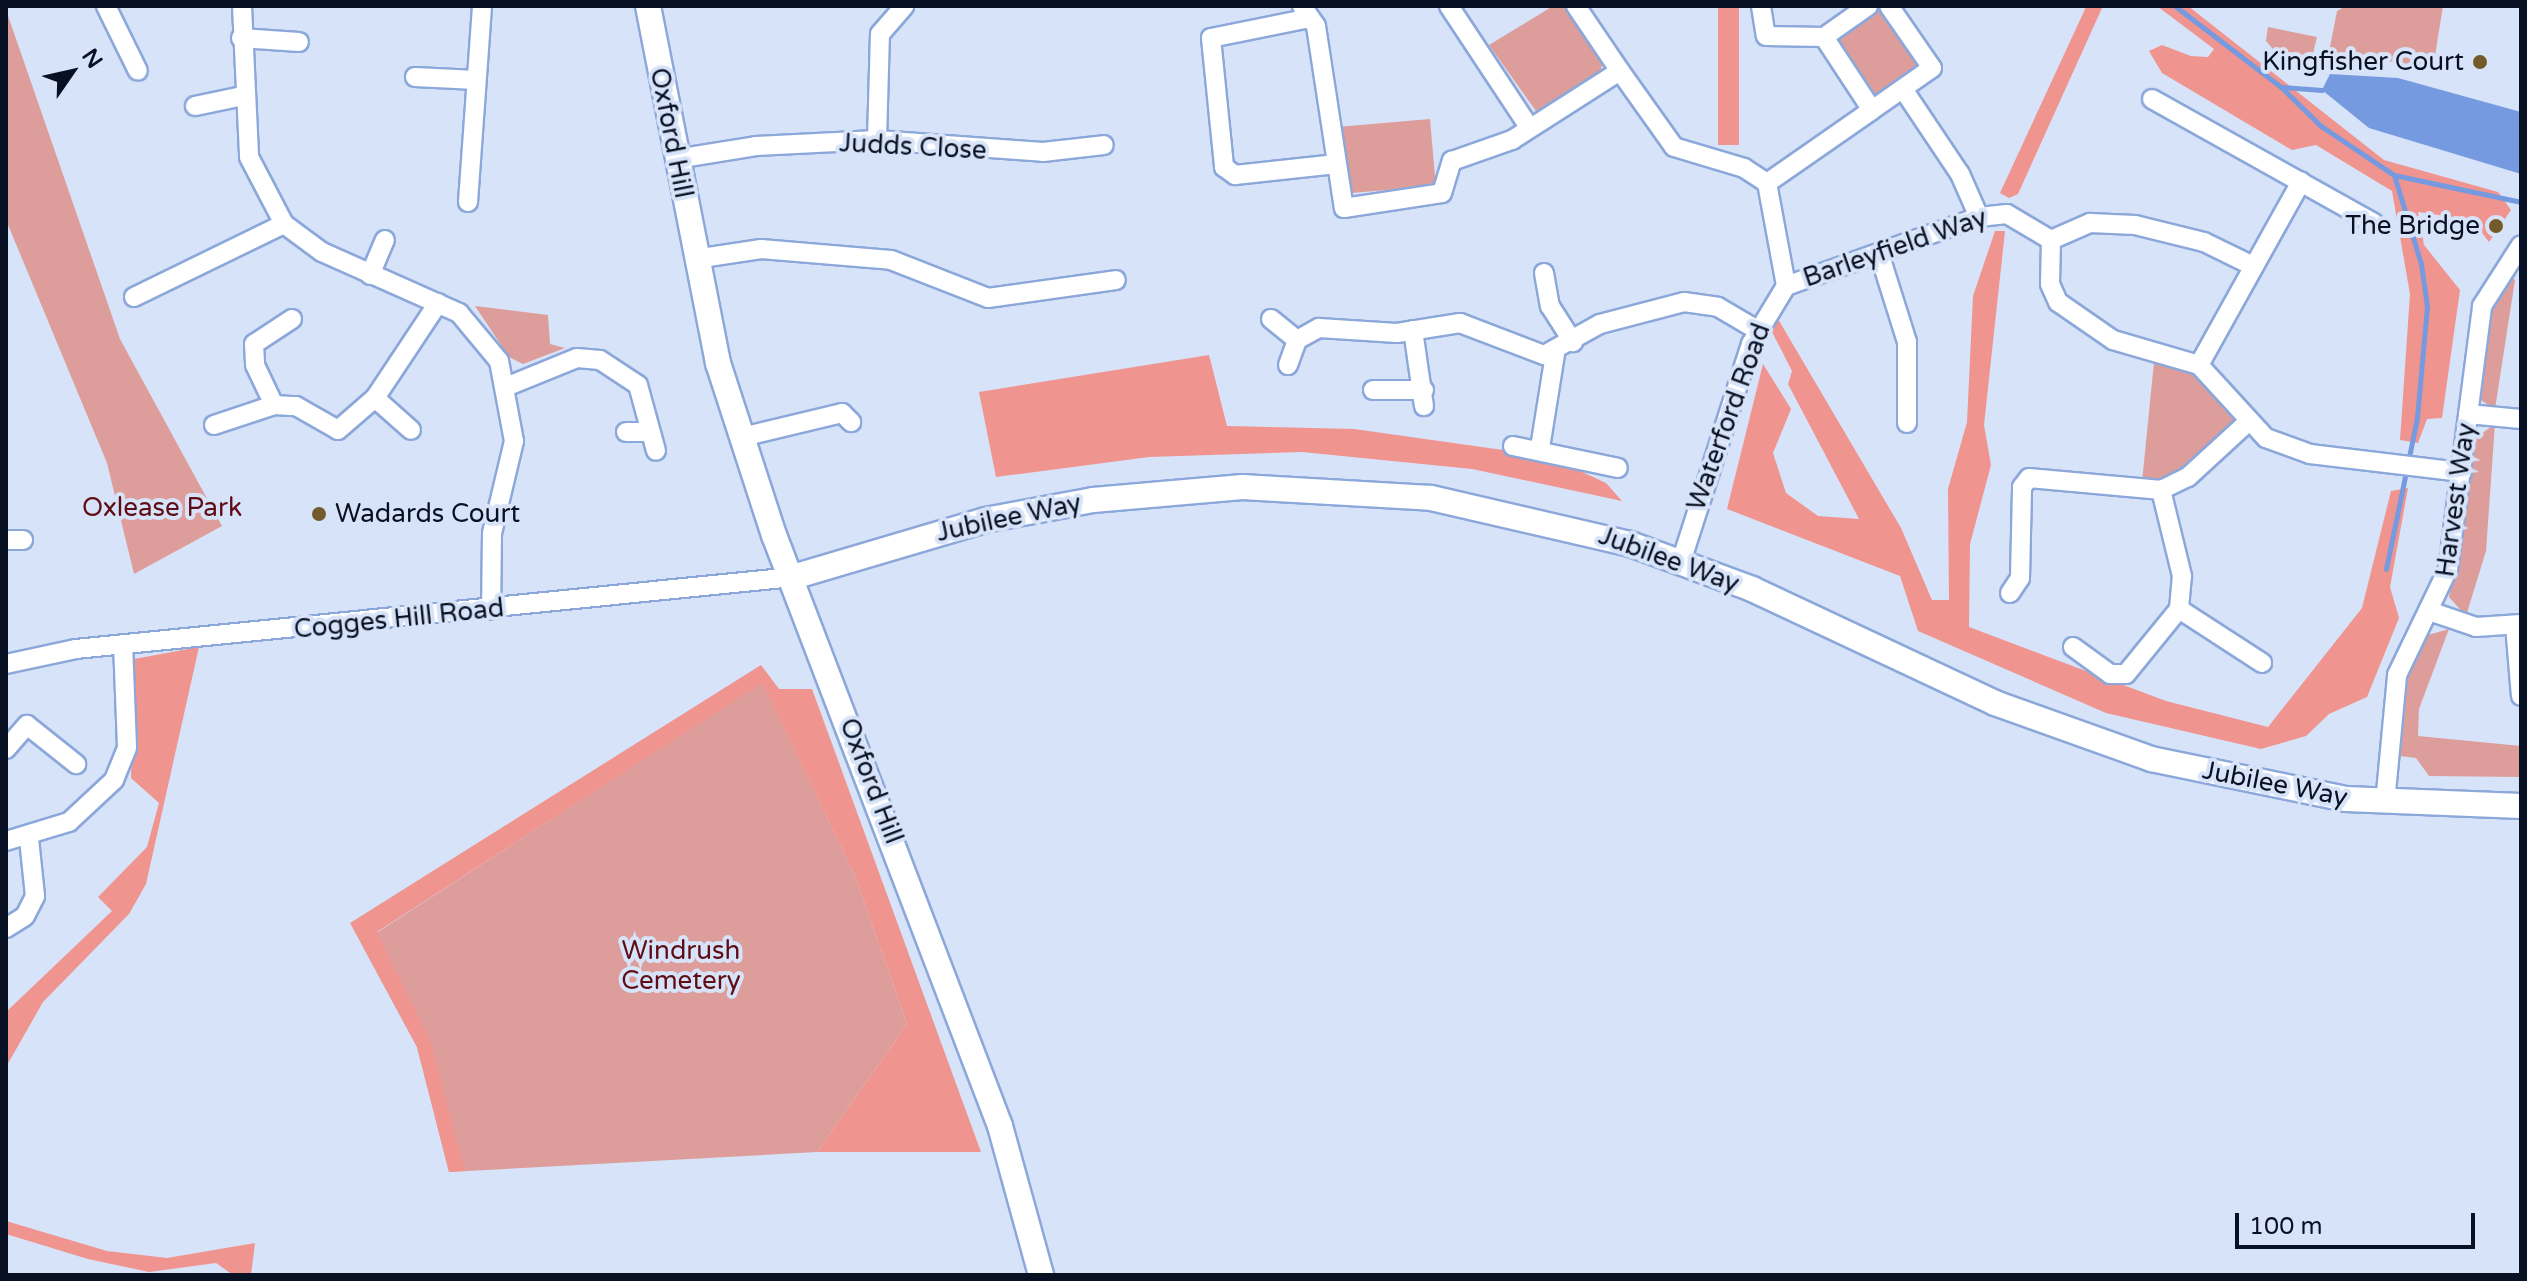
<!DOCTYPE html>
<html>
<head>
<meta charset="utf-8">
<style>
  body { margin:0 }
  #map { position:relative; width:2527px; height:1281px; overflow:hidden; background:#d7e3f8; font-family:"Varela Round",sans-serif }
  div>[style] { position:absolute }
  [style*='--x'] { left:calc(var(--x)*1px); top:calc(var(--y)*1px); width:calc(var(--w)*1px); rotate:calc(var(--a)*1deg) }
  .green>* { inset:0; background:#dd9e9b; transform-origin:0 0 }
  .forest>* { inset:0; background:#f09490; transform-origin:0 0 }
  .water>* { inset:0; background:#759ae0 }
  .stream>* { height:5px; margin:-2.5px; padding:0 2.5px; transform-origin:2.5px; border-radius:2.5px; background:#759ae0 }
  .roads { filter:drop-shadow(2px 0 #8ca8da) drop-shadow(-2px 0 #8ca8da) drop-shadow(0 2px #8ca8da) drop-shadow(0 -2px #8ca8da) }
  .street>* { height:18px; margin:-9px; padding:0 9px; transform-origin:9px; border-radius:9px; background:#fff }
  .secondary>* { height:24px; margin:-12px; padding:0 12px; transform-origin:12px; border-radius:12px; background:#fff }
  .dots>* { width:22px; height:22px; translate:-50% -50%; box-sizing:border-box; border:4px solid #d7e3f8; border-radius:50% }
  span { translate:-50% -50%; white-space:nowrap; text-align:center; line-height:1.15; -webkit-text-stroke:8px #d7e3f8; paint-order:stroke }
  .poi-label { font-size:26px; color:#081123 }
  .right { translate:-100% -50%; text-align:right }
  .left { translate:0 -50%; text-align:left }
  .street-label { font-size:26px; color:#081123 }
  .park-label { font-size:26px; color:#5f0d15 }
  .frame { position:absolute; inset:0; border:8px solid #081123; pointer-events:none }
  .north { position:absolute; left:32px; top:32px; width:80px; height:80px; -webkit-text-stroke:6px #d7e3f8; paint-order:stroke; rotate:56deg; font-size:22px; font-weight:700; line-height:32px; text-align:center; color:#081123 }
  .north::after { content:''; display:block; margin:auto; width:28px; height:36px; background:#081123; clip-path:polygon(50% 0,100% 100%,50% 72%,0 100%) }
  .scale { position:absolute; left:2235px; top:1213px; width:240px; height:36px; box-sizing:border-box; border:4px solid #081123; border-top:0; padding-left:10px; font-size:24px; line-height:28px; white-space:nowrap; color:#081123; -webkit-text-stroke:6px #d7e3f8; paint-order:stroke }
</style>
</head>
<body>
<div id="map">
  <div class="green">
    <div style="clip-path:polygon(1553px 6px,1567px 6px,1603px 62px,1600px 72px,1536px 111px,1489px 45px)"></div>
    <div style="clip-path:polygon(2346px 6px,2443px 6px,2433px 68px,2329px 52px,2337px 11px)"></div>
    <div style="clip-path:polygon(1874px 8px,1882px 8px,1917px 61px,1917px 70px,1875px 100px,1835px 40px)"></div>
    <div style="clip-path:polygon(6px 10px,120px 339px,222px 526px,134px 574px,107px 463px,6px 220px)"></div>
    <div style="clip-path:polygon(2268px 27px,2317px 37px,2311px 61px,2285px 63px,2266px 41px)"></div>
    <div style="left:1430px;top:119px;width:67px;height:90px;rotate:85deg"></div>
    <div style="clip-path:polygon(2508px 274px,2515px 280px,2495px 409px,2479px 399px,2478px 381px,2485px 326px)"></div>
    <div style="clip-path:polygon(475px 306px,548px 315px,550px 344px,565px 348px,523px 364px,509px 357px)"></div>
    <div style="clip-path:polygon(2154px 362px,2194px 371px,2233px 419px,2232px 429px,2180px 473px,2142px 482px)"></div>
    <div style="clip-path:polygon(2495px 424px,2486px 551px,2466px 616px,2449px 597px,2474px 439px)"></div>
    <div style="clip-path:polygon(2449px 629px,2419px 709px,2418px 736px,2521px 746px,2521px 777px,2429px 776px,2416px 758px,2400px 756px,2406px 678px,2428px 635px)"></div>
    <div style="clip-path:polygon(762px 682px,855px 876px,907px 1024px,817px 1152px,449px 1172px,417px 1047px,361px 943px)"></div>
  </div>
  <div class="forest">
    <div style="left:1718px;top:6px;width:21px;height:139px"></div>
    <div style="clip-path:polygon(2157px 6px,2188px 6px,2384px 160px,2498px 192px,2511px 210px,2489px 242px,2472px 220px,2418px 212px,2424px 245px,2460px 290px,2442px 418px,2427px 419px,2418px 443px,2400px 440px,2410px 294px,2392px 191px,2316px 145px,2292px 150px,2162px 73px,2149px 51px,2162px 45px,2191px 56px,2208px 57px,2214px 49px)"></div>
    <div style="clip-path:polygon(2086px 7px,2102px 8px,2018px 194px,2009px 198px,2000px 193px)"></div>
    <div style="clip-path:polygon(1995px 231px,2005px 231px,1984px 425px,1991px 465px,1970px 544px,1969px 627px,2166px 701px,2268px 727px,2362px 608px,2391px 491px,2408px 488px,2390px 587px,2399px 618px,2367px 697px,2329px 714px,2306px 736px,2261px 749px,2106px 713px,1918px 631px,1900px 576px,1727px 509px,1763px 364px,1791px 409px,1773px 453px,1786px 493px,1818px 516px,1859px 519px,1788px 384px,1792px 371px,1768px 324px,1775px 314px,1901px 528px,1932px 600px,1949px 600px,1948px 489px,1967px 422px,1973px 296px)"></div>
    <div style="clip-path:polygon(1209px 355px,1227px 426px,1354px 429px,1503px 450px,1567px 465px,1606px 483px,1622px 501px,1472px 469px,1302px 452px,1149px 457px,996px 477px,979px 392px)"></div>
    <div style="clip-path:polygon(199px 647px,146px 884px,129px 914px,43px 1002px,6px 1067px,6px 1012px,112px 911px,98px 897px,147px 847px,159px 803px,131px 778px,134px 659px)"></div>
    <div style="clip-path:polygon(761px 665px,779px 689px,812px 689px,981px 1152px,817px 1152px,907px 1024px,855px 876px,762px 683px,377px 932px,430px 1040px,465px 1171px,449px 1172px,417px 1047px,350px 923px)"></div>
    <div style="clip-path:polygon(6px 1221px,107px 1251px,167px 1258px,255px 1243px,251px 1275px,233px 1275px,216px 1263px,149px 1272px,88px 1259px,6px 1234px)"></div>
  </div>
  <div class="water">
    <div style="clip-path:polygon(2330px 74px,2398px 78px,2521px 112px,2521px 174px,2369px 128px,2322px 90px)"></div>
  </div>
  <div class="stream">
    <div style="--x:2175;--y:6;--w:133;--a:37.4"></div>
    <div style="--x:2281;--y:87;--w:41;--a:4.2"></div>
    <div style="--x:2281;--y:87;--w:56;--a:44.3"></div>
    <div style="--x:2321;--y:126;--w:88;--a:33.9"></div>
    <div style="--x:2394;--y:175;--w:93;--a:73.1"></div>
    <div style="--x:2421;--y:264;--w:42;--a:81.9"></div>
    <div style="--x:2427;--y:306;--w:112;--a:95.1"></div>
    <div style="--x:2417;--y:418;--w:154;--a:101.6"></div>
    <div style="--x:2394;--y:175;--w:130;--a:12"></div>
  </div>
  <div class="roads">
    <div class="street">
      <div style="--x:106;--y:6;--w:72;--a:63.8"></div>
      <div style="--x:242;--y:6;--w:151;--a:87.3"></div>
      <div style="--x:249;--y:157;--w:76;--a:62.4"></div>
      <div style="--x:284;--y:224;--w:47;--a:36.4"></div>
      <div style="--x:322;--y:252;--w:150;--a:24"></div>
      <div style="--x:459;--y:313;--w:62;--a:50.2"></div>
      <div style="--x:499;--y:361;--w:81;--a:79.4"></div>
      <div style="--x:514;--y:441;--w:95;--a:103.4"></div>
      <div style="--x:492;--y:533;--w:77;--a:90.7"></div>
      <div style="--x:1302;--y:6;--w:24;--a:55"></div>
      <div style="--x:1316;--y:26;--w:184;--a:81.3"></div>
      <div style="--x:1344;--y:208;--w:99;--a:-8.7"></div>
      <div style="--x:1442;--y:193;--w:34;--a:-73"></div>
      <div style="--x:1452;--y:161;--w:64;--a:-19.3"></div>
      <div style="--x:1512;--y:140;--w:128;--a:-32.6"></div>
      <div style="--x:1620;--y:71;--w:93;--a:54.6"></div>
      <div style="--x:1674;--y:147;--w:73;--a:16.7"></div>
      <div style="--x:1744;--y:168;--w:27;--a:33"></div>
      <div style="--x:1767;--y:183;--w:105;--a:79.5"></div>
      <div style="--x:1786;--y:286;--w:68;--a:121.1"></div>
      <div style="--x:1751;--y:344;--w:229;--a:107.8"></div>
      <div style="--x:1449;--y:6;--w:145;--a:56.5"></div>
      <div style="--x:1576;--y:6;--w:78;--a:55.9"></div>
      <div style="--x:1761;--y:6;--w:30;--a:81"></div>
      <div style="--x:1766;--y:36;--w:58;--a:1"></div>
      <div style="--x:1824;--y:37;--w:87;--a:56.7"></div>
      <div style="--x:1872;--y:110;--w:128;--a:145.2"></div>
      <div style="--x:1305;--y:19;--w:96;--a:168.6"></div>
      <div style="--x:1211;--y:38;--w:130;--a:84.2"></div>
      <div style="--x:1224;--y:167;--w:14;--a:36"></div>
      <div style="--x:1235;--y:175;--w:102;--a:-6.2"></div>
      <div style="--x:1824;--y:37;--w:54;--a:-35.2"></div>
      <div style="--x:241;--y:38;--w:58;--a:3.9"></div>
      <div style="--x:415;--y:77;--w:61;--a:2.8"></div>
      <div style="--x:1903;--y:89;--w:102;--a:56.2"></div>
      <div style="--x:1960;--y:174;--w:47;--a:66.2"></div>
      <div style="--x:2152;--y:99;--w:254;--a:29.2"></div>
      <div style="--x:195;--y:106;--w:49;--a:-11.8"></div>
      <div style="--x:1872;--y:110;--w:73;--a:-35"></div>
      <div style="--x:1932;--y:68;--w:75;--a:-124.7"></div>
      <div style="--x:877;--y:140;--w:106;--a:-88.4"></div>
      <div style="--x:880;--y:34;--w:37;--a:-49"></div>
      <div style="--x:676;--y:159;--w:81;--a:-9.2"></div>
      <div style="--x:756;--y:146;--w:121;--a:-2.8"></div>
      <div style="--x:877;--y:140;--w:166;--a:4.1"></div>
      <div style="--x:1043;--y:152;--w:61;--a:-6.5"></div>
      <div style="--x:468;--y:202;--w:196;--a:-85.9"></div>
      <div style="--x:2051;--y:240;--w:43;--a:-23.6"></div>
      <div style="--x:2090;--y:223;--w:45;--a:2.5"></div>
      <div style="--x:2135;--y:225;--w:71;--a:13.8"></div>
      <div style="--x:2204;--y:242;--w:55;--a:26.1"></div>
      <div style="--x:1879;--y:253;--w:93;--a:72.5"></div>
      <div style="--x:1907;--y:342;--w:81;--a:90"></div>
      <div style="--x:695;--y:259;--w:67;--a:-8.6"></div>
      <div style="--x:761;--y:249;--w:130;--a:4.8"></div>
      <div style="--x:891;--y:260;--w:104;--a:21.4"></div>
      <div style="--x:988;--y:298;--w:129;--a:-8"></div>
      <div style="--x:1544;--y:273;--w:34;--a:80"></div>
      <div style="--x:1550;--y:306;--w:43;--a:57.4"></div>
      <div style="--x:370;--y:275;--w:38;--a:-67"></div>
      <div style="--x:1786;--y:286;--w:205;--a:-19.7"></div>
      <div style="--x:1979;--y:217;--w:28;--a:-6"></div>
      <div style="--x:2007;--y:214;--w:51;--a:30.6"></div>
      <div style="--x:2051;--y:240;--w:44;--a:91.3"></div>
      <div style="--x:2050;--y:284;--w:20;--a:66"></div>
      <div style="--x:2058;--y:302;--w:67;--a:34.6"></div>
      <div style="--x:2113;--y:340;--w:90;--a:16.2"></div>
      <div style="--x:2199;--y:365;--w:99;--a:47.5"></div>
      <div style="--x:2266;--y:438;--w:47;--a:20"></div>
      <div style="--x:2310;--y:454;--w:153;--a:6.8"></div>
      <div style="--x:134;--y:297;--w:167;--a:-26"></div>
      <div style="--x:292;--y:319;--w:45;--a:146.7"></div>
      <div style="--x:254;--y:344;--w:21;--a:87"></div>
      <div style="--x:255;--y:365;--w:44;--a:64.6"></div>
      <div style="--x:274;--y:405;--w:22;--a:3"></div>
      <div style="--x:296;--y:406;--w:48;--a:29.7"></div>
      <div style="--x:338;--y:430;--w:49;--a:-40.9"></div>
      <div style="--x:375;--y:398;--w:114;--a:-56.4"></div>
      <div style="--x:1271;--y:319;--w:33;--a:39"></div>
      <div style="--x:1297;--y:340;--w:25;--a:-29"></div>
      <div style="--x:1319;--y:328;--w:78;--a:3.7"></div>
      <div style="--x:1397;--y:333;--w:64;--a:-9"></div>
      <div style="--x:1460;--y:323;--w:90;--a:20.9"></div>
      <div style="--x:1544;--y:355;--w:64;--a:-29"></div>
      <div style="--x:1600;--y:324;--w:87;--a:-14.7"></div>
      <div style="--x:1684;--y:302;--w:34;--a:8"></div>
      <div style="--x:1718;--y:307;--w:45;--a:30.5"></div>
      <div style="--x:1413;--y:330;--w:77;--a:81.8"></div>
      <div style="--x:1288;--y:365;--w:27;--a:-70"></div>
      <div style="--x:2199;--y:365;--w:210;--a:-60.9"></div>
      <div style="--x:508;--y:386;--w:74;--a:-22.1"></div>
      <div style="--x:577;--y:358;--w:23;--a:5"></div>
      <div style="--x:600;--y:360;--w:45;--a:33.3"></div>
      <div style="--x:638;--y:385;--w:68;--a:74.7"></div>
      <div style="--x:1373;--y:390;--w:51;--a:0"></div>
      <div style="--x:375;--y:398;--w:48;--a:41.6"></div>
      <div style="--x:2468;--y:414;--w:53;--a:5.4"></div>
      <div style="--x:214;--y:425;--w:63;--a:-18.4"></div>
      <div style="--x:626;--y:432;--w:22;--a:0"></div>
      <div style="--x:742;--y:437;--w:103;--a:-13.5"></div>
      <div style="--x:842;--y:413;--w:13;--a:45"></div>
      <div style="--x:1513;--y:446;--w:107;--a:11.8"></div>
      <div style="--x:1540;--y:448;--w:95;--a:-80.9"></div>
      <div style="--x:6;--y:540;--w:17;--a:0"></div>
      <div style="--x:2010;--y:593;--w:18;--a:-56"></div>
      <div style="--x:2020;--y:578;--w:91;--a:-88.7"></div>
      <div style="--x:2022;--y:487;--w:11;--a:-52"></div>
      <div style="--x:2029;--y:478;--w:133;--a:5.2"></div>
      <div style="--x:2161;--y:490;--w:30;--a:-26"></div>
      <div style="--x:2188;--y:477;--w:80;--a:-42.5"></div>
      <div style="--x:2179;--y:609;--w:99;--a:33"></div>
      <div style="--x:2432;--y:612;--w:46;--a:18.8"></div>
      <div style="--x:2476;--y:627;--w:45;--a:-3.8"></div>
      <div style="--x:2515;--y:625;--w:71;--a:85.2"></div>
      <div style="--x:2073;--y:647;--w:46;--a:36.1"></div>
      <div style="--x:2110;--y:674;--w:16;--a:0"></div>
      <div style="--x:2126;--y:674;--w:84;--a:-50.8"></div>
      <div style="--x:2179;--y:609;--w:33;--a:-85"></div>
      <div style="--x:2182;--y:576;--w:89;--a:-103.7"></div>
      <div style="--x:6;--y:664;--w:72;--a:-12.1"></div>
      <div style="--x:76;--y:649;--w:721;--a:-5.73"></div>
      <div style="--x:6;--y:749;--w:32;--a:-49"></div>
      <div style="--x:27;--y:725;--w:63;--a:38.5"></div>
      <div style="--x:2385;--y:803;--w:129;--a:-84.6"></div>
      <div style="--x:2397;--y:675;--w:118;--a:-64.3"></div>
      <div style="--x:2448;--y:569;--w:265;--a:-82.6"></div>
      <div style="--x:2482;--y:306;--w:72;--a:-57.4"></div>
      <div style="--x:6;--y:841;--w:66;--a:-16.8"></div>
      <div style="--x:69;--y:822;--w:62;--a:-43"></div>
      <div style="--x:114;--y:780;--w:35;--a:-68"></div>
      <div style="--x:127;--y:747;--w:103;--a:-92.2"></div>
      <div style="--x:6;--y:928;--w:22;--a:-32"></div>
      <div style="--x:25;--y:916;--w:22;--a:-63"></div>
      <div style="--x:35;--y:896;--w:57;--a:-96"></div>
    </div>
    <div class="secondary">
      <div style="--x:648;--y:6;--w:364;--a:78.9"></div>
      <div style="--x:718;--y:363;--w:181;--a:72"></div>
      <div style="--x:774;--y:535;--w:633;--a:69.07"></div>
      <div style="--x:1000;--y:1126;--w:155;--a:74.6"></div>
      <div style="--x:793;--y:577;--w:200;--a:-16.5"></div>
      <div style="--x:985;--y:520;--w:110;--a:-10.5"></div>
      <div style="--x:1093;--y:500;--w:150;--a:-5"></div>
      <div style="--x:1242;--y:487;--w:189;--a:3.3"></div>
      <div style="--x:1431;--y:498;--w:204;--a:13"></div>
      <div style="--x:1630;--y:544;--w:130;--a:20.2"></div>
      <div style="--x:1752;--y:589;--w:268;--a:25.1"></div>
      <div style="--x:1995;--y:703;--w:166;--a:19.7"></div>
      <div style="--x:2151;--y:759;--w:199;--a:11.6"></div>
      <div style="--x:2346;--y:799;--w:175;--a:2.3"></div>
    </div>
  </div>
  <div class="dots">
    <div style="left:2480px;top:62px;background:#725a2a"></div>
    <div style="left:2496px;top:226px;background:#725a2a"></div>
    <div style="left:319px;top:514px;background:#725a2a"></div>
  </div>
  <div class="poi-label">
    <span class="right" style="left:2464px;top:62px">Kingfisher Court</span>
    <span class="right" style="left:2480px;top:226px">The Bridge</span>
    <span class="left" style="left:335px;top:514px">Wadards Court</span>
  </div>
  <div class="street-label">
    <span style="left:671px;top:133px;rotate:79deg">Oxford Hill</span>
    <span style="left:913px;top:147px;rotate:3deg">Judds Close</span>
    <span style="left:1895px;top:248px;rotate:-19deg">Barleyfield Way</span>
    <span style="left:1729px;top:417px;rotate:-70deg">Waterford Road</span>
    <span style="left:2456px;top:500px;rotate:-82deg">Harvest Way</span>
    <span style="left:1009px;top:518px;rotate:-12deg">Jubilee Way</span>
    <span style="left:1669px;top:560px;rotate:20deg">Jubilee Way</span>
    <span style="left:399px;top:619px;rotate:-6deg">Cogges Hill Road</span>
    <span style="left:871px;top:781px;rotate:69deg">Oxford Hill</span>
    <span style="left:2275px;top:784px;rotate:11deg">Jubilee Way</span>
  </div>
  <div class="park-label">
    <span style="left:162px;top:508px">Oxlease Park</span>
    <span style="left:681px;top:966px">Windrush<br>Cemetery</span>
  </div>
  <div class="frame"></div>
  <div class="north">N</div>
  <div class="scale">100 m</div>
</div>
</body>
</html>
